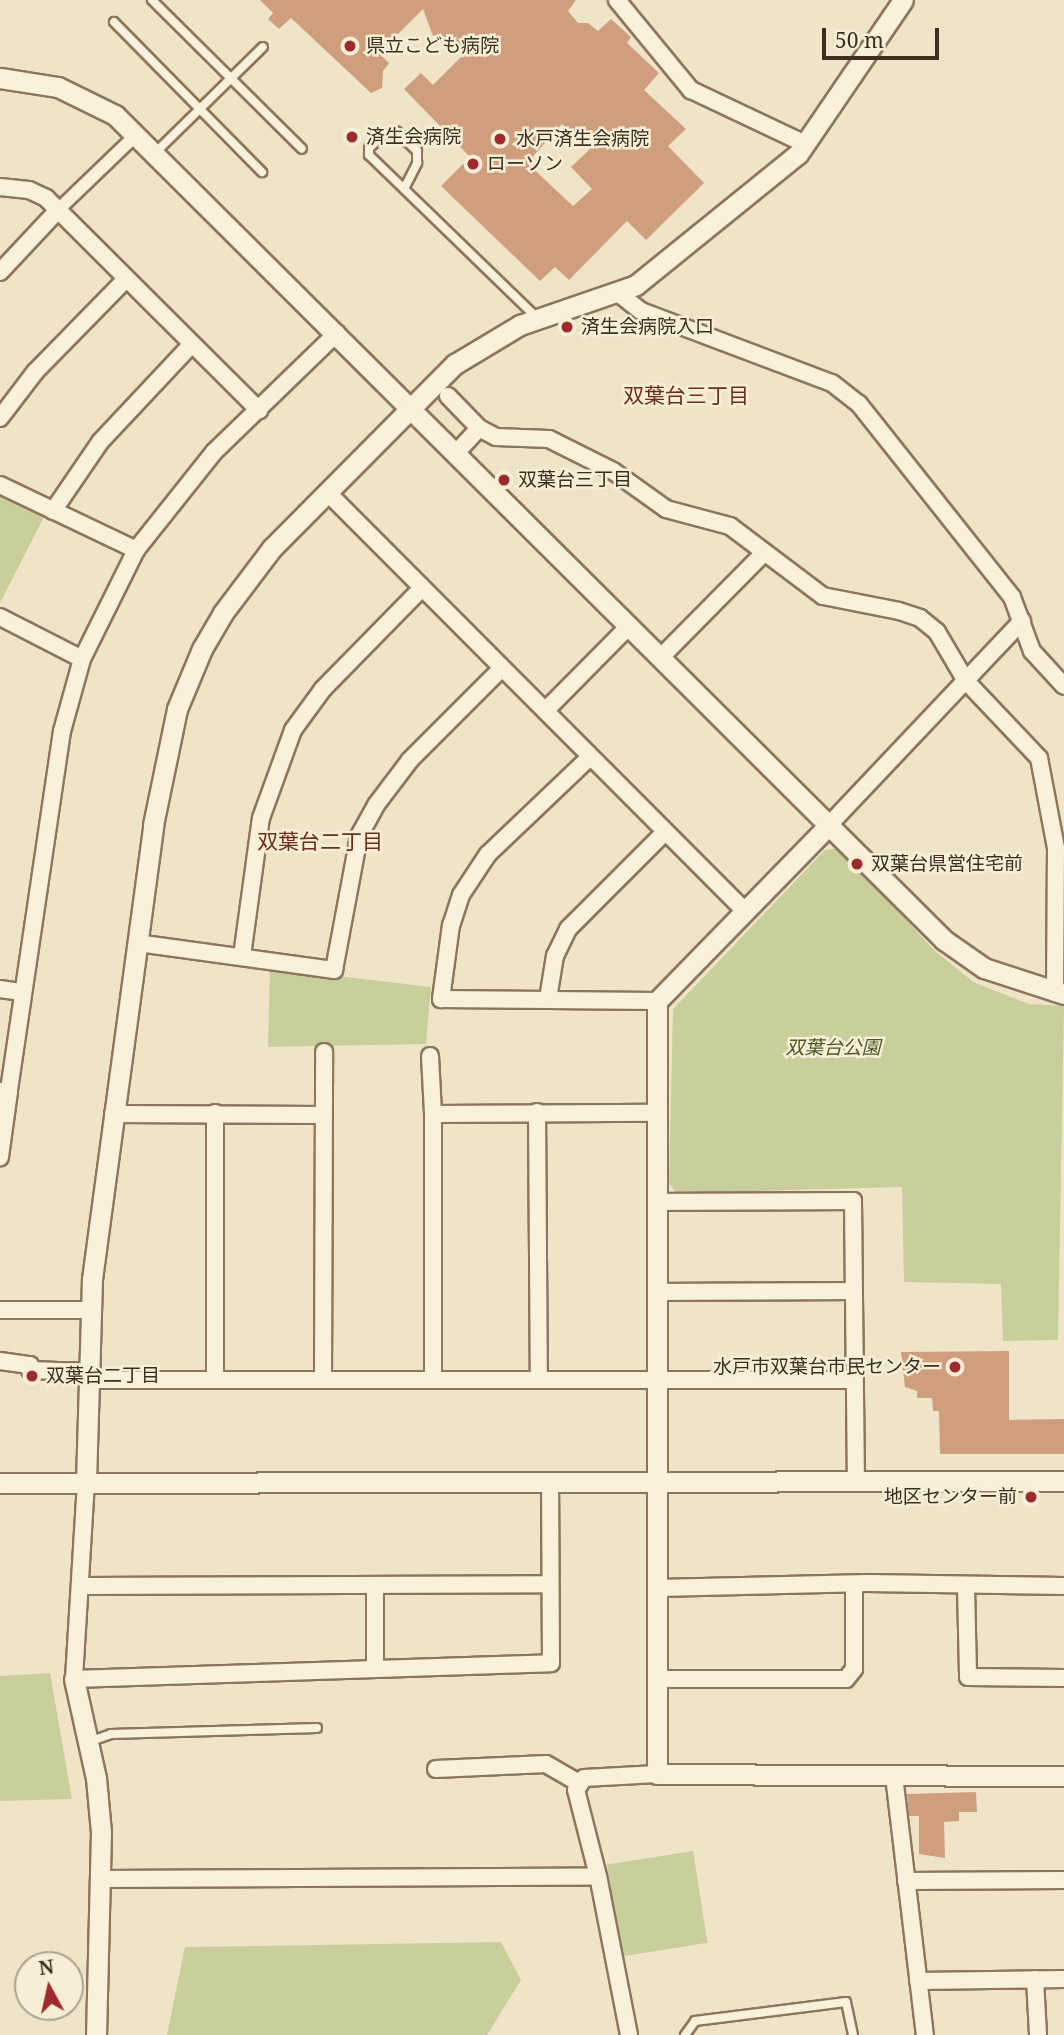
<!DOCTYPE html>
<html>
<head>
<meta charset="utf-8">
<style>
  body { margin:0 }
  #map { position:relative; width:1064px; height:2035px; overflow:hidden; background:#f0e4c8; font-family:"Noto Serif","Noto Sans JP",serif }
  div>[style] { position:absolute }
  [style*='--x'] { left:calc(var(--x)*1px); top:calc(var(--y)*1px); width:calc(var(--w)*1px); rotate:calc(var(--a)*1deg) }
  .green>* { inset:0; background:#c9cf9b; transform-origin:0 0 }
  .building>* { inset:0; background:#cf9f7d }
  .roads { filter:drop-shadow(2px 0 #8d765c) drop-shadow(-2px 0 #8d765c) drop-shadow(0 2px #8d765c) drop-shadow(0 -2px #8d765c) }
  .service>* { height:8px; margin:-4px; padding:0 4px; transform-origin:4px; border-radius:4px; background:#faf1dc }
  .pedestrian>* { height:12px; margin:-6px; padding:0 6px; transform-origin:6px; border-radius:6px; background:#faf1dc }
  .minor>* { height:16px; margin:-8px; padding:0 8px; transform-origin:8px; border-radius:8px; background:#faf1dc }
  .tertiary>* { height:19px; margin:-9.5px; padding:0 9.5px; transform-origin:9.5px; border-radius:9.5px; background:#faf1dc }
  .dots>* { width:19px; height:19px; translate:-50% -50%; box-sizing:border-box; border:4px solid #f7eed8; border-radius:50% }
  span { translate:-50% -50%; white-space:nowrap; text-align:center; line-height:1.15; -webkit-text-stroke:5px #f7eed8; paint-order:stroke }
  .poi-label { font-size:19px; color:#3d2e20 }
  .left { translate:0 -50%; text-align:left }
  .right { translate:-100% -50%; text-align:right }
  .park-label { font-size:19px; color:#4d5a26; font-style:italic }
  .neighbourhood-label { font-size:21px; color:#6b2e1e }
  .north { position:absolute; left:14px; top:1951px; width:70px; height:70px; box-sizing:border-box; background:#f7eed8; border:2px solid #ada18e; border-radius:50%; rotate:352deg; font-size:19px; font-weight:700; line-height:28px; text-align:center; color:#3d2e20 }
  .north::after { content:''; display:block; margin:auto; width:24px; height:32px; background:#9e2a2b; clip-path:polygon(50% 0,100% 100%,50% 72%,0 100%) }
  .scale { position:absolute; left:822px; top:28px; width:117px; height:32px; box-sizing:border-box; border:4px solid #3d2e20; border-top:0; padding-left:9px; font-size:21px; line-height:24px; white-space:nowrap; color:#3d2e20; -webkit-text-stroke:5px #f7eed8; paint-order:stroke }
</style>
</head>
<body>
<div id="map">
  <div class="green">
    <div style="clip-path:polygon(0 495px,44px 517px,0 603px)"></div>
    <div style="clip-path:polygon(839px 848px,936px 952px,975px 983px,1029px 1004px,1064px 1006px,1058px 1340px,1003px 1341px,1001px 1284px,904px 1282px,902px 1187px,676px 1193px,669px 1183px,673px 1009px,825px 850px)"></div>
    <div style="clip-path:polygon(270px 968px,431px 987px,426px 1044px,268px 1047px)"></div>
    <div style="clip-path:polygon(50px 1673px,72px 1799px,0 1801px,0 1676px)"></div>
    <div style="left:693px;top:1851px;width:93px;height:87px;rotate:81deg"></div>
    <div style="clip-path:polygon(501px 1942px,521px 1980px,487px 2035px,167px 2035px,185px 1947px)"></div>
  </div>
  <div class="building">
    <div style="clip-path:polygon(evenodd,260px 0,576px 0,568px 11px,578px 23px,588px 23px,598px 31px,611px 19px,631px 37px,627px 43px,659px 73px,644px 90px,686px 129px,668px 146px,704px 183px,646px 240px,627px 221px,569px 280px,555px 267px,540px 281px,441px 186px,470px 157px,404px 89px,421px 73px,433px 85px,468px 50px,433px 36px,423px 9px,379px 53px,389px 63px,383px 71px,382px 88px,371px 93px,291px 18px,279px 29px,268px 19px,273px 13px,260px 0,562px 124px,590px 149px,571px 167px,592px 189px,573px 206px,527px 163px,562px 124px)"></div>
    <div style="clip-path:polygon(1009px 1351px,1009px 1420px,1064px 1419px,1064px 1454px,940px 1454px,939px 1411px,933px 1411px,932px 1398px,917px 1398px,917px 1391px,905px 1387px,901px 1352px)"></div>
    <div style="clip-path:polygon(976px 1792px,977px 1812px,959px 1812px,959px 1821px,944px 1822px,945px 1858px,919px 1854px,919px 1816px,909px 1816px,907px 1794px)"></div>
  </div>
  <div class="roads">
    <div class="service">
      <div style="--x:152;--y:0;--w:211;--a:44.8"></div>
      <div style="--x:114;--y:22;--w:211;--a:45.4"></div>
      <div style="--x:155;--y:153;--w:151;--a:-44.5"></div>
      <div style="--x:405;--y:187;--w:27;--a:-63"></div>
      <div style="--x:417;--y:163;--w:12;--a:-90"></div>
      <div style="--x:417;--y:151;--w:28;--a:-136"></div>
      <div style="--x:397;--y:132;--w:14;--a:168"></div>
      <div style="--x:383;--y:135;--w:19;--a:137"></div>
      <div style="--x:369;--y:148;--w:7;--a:90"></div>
      <div style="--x:369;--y:155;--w:234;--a:44.1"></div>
      <div style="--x:88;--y:1742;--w:24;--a:-19"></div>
      <div style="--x:111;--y:1734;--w:206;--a:-1.7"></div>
      <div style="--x:685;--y:2035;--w:17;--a:-54"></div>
      <div style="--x:695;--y:2021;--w:152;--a:-7.2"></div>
      <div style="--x:846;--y:2002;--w:34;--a:78"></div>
    </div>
    <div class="pedestrian">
      <div style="--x:58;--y:210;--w:110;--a:-43.9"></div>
    </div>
    <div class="minor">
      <div style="--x:617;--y:0;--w:117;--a:50.6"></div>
      <div style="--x:691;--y:90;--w:126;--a:25.3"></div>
      <div style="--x:0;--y:187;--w:29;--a:6"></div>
      <div style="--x:29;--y:190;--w:19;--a:25"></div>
      <div style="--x:46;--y:198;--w:301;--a:44.9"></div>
      <div style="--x:0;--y:272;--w:85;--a:-46.9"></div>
      <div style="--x:618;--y:293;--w:29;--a:38"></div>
      <div style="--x:641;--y:311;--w:204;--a:20.7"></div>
      <div style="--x:832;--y:383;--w:34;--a:38"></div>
      <div style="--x:859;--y:404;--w:246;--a:51.6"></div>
      <div style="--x:1012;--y:597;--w:58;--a:69.7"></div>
      <div style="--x:1032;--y:651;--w:47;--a:47.6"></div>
      <div style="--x:448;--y:396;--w:45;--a:45.9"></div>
      <div style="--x:479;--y:428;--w:19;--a:28"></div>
      <div style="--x:496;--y:437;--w:53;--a:2.2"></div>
      <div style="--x:549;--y:439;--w:72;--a:26.6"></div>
      <div style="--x:613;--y:471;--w:65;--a:35.6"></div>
      <div style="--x:666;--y:509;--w:66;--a:14.9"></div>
      <div style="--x:730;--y:526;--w:116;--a:37"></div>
      <div style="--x:823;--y:596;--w:77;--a:11.2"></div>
      <div style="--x:899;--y:611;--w:22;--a:18"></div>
      <div style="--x:920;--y:618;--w:22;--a:39"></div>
      <div style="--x:937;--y:632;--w:57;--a:59.4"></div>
      <div style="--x:966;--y:681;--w:106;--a:46.5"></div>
      <div style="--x:1039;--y:758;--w:92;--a:79.3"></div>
      <div style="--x:1056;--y:848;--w:145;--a:90.4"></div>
      <div style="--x:0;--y:418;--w:58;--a:-52.7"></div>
      <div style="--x:35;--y:372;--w:130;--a:-45.6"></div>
      <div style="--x:456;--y:453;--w:34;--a:-47"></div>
      <div style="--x:0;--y:485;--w:151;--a:25.5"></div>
      <div style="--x:136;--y:550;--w:125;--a:-51.5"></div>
      <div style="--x:214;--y:452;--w:171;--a:-44.1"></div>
      <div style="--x:327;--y:492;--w:593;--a:45.07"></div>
      <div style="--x:53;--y:511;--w:83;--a:-55.7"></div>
      <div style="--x:100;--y:442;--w:134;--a:-46.8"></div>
      <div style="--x:0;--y:617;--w:92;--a:27.1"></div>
      <div style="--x:82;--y:659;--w:75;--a:105.5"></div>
      <div style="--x:62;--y:731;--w:365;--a:98.4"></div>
      <div style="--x:660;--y:658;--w:145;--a:-45.3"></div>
      <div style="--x:82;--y:659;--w:122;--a:-63.6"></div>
      <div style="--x:546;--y:710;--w:118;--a:-45.3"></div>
      <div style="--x:590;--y:757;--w:141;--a:136.4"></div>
      <div style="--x:488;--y:854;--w:49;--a:123.4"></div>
      <div style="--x:461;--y:895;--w:32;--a:108"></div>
      <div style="--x:451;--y:925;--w:75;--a:97.7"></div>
      <div style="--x:441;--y:999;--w:216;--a:0.5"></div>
      <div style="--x:829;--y:825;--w:281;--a:-46.6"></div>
      <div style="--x:137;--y:943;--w:199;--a:7.8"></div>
      <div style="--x:334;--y:970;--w:136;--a:-79.4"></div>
      <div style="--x:359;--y:836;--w:35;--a:-61"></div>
      <div style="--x:376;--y:805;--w:56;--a:-52.9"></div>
      <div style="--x:410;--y:760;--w:130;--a:-45"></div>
      <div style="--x:242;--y:956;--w:139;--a:-82.2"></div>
      <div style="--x:261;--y:818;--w:94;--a:-70"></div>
      <div style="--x:293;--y:730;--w:51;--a:-53.8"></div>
      <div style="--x:323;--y:689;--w:141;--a:-45.6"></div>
      <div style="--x:0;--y:989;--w:22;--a:8"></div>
      <div style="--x:548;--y:999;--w:44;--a:-80.8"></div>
      <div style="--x:555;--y:956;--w:30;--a:-64"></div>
      <div style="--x:568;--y:929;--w:137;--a:-45"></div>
      <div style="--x:430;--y:1056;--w:58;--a:87"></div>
      <div style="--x:0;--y:1091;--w:9;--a:6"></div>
      <div style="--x:9;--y:1092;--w:66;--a:97.9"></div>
      <div style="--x:537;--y:1112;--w:266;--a:89.6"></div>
      <div style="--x:215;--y:1113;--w:267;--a:90"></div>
      <div style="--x:113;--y:1114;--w:210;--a:0.3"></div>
      <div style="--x:656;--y:1202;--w:197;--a:-0.3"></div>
      <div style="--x:853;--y:1201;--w:280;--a:89.4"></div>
      <div style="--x:657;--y:1292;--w:196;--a:-0.3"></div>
      <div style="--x:0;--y:1310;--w:89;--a:0"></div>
      <div style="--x:0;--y:1361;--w:30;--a:8"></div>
      <div style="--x:30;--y:1365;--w:5;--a:90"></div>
      <div style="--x:30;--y:1370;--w:58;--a:2"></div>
      <div style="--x:323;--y:1379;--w:327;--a:-89.8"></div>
      <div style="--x:433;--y:1379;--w:265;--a:-90"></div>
      <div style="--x:433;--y:1114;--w:224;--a:-0.3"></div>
      <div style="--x:88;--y:1380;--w:766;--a:0"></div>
      <div style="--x:86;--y:1482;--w:197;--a:93.5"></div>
      <div style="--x:74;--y:1679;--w:477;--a:-1.9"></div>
      <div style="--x:551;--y:1663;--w:181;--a:-90.3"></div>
      <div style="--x:81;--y:1586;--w:469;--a:-0.2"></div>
      <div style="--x:966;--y:1586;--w:91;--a:88.7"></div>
      <div style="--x:968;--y:1677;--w:96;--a:0.6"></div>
      <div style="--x:659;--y:1588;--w:209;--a:-1.4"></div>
      <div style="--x:868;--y:1583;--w:196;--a:0.9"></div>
      <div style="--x:375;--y:1668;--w:83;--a:-90"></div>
      <div style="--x:659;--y:1679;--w:187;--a:0"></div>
      <div style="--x:846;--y:1679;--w:13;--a:-51"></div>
      <div style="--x:854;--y:1669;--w:85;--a:-90"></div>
      <div style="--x:436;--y:1769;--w:110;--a:-2.6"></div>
      <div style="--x:546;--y:1764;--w:39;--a:30"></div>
      <div style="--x:894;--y:1776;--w:261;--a:83.2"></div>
      <div style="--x:101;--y:1879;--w:497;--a:-0.3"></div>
      <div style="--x:906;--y:1881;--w:158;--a:-0.4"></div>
      <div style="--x:1035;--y:1979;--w:56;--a:86.9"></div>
      <div style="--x:918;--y:1981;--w:146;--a:-0.8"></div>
      <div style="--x:629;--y:2035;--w:162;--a:-101"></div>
      <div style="--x:598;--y:1876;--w:89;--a:-104.3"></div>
      <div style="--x:576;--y:1790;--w:14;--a:-56"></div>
      <div style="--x:584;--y:1778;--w:73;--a:-3.1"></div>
    </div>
    <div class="tertiary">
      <div style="--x:0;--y:78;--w:59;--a:8.8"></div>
      <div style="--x:58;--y:87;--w:64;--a:26.2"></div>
      <div style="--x:115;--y:115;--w:1170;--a:44.86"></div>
      <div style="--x:944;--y:940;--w:49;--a:35"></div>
      <div style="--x:984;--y:968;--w:84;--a:18"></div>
      <div style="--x:829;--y:825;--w:246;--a:134.3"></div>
      <div style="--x:657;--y:1001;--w:773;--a:90"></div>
      <div style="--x:657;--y:1774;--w:407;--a:0.3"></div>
      <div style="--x:86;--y:1482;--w:203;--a:-88.3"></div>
      <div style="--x:92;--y:1279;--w:458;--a:-82.3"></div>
      <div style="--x:153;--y:825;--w:118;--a:-78.3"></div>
      <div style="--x:177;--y:709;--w:65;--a:-67.4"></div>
      <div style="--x:202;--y:649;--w:42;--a:-59.7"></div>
      <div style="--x:223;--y:613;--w:81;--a:-53"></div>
      <div style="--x:272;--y:548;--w:260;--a:-45.2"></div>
      <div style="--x:455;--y:364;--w:76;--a:-31"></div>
      <div style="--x:520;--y:325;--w:123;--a:-19"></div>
      <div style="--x:636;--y:285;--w:208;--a:-39"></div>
      <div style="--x:798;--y:154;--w:186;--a:-55.7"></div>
      <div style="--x:0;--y:1483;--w:1064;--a:-0.11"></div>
      <div style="--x:74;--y:1679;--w:101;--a:77.5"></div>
      <div style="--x:96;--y:1778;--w:54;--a:84.7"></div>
      <div style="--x:101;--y:1832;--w:203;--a:91.4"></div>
    </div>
  </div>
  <div class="dots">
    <div style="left:350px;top:46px;background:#9e2a2b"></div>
    <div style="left:352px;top:137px;background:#9e2a2b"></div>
    <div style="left:500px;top:139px;background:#9e2a2b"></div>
    <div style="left:473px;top:164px;background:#9e2a2b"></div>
    <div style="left:567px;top:327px;background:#9e2a2b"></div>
    <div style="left:504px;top:480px;background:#9e2a2b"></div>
    <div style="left:857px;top:864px;background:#9e2a2b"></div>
    <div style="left:955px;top:1367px;background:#9e2a2b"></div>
    <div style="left:32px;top:1376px;background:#9e2a2b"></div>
    <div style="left:1031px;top:1497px;background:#9e2a2b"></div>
  </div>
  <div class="poi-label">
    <span class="left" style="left:366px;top:46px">県立こども病院</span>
    <span class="left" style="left:366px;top:137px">済生会病院</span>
    <span class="left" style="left:516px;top:139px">水戸済生会病院</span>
    <span class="left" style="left:487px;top:164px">ローソン</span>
    <span class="left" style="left:581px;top:327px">済生会病院入口</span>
    <span class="left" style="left:518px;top:480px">双葉台三丁目</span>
    <span class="left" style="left:871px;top:864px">双葉台県営住宅前</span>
    <span class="right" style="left:941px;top:1367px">水戸市双葉台市民センター</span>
    <span class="left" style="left:46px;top:1376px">双葉台二丁目</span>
    <span class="right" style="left:1017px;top:1497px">地区センター前</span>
  </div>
  <div class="park-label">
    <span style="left:833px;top:1048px">双葉台公園</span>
  </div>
  <div class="neighbourhood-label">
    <span style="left:686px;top:395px">双葉台三丁目</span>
    <span style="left:320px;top:841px">双葉台二丁目</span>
  </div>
  <div class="north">N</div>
  <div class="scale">50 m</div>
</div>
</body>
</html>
